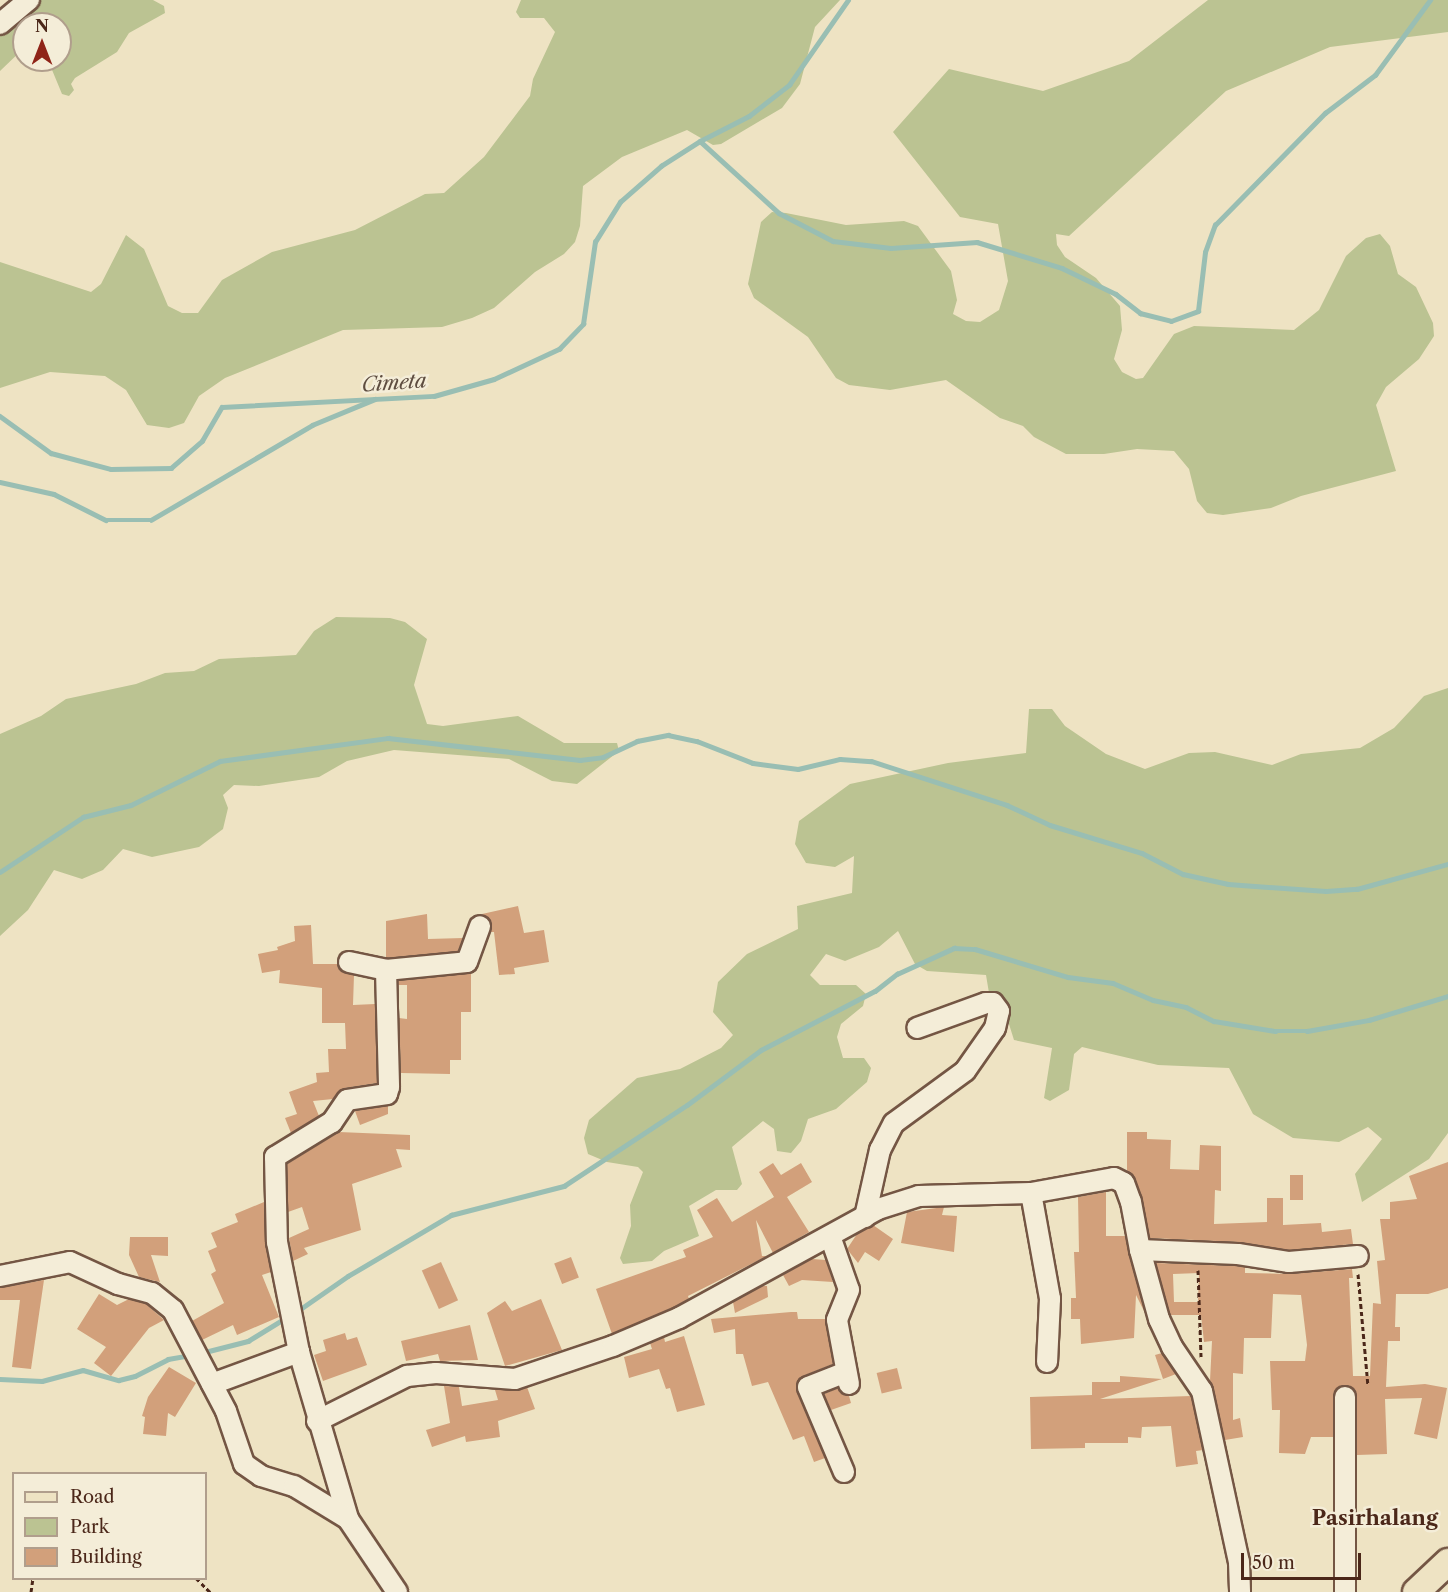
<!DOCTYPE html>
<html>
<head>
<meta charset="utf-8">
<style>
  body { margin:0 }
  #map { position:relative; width:1448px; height:1592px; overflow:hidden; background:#eee3c3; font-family:"Libre Caslon Text",serif }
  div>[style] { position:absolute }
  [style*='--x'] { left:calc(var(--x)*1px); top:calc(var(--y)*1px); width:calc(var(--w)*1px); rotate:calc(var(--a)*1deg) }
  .green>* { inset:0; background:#bbc392 }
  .stream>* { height:4.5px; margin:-2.25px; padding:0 2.25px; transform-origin:2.25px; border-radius:2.25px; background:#99beb3 }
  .building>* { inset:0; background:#d2a07b; transform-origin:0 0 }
  .path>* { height:3px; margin-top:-1.5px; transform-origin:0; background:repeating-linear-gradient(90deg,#4b2719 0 4.5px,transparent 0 7.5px) }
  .roads { filter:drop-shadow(2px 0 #745644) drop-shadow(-2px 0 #745644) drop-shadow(0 2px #745644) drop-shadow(0 -2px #745644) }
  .minor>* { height:20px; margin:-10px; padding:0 10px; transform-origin:10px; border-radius:10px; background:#f4edd8 }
  .major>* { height:26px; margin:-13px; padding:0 13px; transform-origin:13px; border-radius:13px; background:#eee3c3 }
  span { translate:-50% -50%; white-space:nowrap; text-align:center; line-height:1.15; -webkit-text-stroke:5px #f4edd8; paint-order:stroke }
  .water-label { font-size:20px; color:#5e4d40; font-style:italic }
  .quarter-label { font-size:21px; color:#4b2719; font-weight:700 }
  .legend { position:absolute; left:12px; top:1472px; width:195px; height:108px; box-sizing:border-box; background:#f4edd8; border:2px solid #b09e8c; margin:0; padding:8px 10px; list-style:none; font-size:18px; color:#4b2719 }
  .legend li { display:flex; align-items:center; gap:12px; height:30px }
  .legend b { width:30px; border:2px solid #b09e8c }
  .north { position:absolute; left:12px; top:12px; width:60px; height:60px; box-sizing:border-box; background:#f4edd8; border:2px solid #b09e8c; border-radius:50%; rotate:0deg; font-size:16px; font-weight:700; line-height:24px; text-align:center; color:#4b2719 }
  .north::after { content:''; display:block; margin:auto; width:21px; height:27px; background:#8f2418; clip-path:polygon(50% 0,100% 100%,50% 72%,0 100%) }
  .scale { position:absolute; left:1241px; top:1553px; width:120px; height:27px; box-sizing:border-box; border:3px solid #4b2719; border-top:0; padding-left:8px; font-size:18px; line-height:21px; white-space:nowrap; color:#4b2719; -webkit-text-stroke:4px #f4edd8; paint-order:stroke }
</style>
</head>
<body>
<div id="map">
  <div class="green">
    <div style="clip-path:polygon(15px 0,153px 0,164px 6px,165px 13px,129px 33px,117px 52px,75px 78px,71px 84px,74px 90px,69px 96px,62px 94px,50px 65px,44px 60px,60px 60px,60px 24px,24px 24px,24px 48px,0 71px,0 17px)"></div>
    <div style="clip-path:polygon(521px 0,840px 0,815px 27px,800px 84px,782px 108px,721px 144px,713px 145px,687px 130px,622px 157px,583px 186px,580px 226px,575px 242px,564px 254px,535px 272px,494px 308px,472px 318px,442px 327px,343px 330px,225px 378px,199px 396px,184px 423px,169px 428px,147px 425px,126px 390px,105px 376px,50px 372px,0 388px,0 262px,91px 292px,101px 284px,126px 235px,144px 249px,168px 306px,182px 313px,198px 313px,222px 280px,272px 252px,355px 230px,425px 194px,444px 193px,484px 157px,530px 96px,533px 79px,555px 32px,544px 18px,520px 18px,516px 12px)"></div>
    <div style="clip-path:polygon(1208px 0,1448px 0,1448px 32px,1330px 47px,1226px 91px,1069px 236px,1056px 234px,1057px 245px,1065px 257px,1096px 278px,1120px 306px,1122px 330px,1114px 359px,1122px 372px,1136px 379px,1143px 378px,1174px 334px,1194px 326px,1294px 330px,1319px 310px,1346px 256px,1366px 238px,1380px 234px,1390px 246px,1398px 274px,1416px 287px,1433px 323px,1434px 336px,1419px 359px,1386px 387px,1376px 405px,1396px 471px,1301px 496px,1271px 508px,1223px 515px,1207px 513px,1197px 501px,1189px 469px,1174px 451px,1137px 449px,1104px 454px,1066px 454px,1034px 437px,1023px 426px,1000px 418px,946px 380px,890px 390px,849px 385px,836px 378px,808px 337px,754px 298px,748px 284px,761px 222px,772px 212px,786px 213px,846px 225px,904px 221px,918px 226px,951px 271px,957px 300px,953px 314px,966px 321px,980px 322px,999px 310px,1008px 281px,998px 224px,960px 217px,893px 132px,949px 69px,1043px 91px,1129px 61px)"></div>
    <div style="clip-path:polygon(336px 617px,390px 618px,405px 622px,427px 639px,414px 685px,427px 724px,443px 726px,518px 716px,564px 743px,617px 743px,619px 751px,577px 784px,552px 781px,509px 759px,394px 750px,347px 761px,319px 777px,259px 786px,234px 785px,223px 795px,228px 808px,223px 829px,199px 847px,152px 857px,123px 849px,103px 870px,82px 879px,54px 870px,28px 910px,0 936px,0 734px,41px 716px,66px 699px,136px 684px,165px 673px,194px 671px,219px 659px,296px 655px,314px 631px)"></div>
    <div style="clip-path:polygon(1448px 688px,1448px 1133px,1429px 1159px,1362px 1202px,1355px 1174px,1382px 1139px,1368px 1127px,1339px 1142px,1293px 1138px,1253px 1114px,1229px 1068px,1158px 1065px,1082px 1047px,1074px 1054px,1069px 1090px,1050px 1101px,1044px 1098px,1052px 1048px,1014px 1040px,1003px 1005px,989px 993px,986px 975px,927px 971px,915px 964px,898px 931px,879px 947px,845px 961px,826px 954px,810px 975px,820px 985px,856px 985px,866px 994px,863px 1006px,841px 1024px,837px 1037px,843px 1058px,864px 1058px,871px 1068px,867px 1082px,836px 1109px,808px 1119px,801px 1141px,791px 1153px,777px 1151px,774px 1129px,763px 1121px,732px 1147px,742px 1184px,737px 1190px,716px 1190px,689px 1206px,699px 1236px,664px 1251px,652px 1261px,623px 1264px,620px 1258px,631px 1226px,630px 1205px,643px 1172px,638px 1167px,607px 1162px,588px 1154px,584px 1138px,589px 1120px,637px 1078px,680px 1069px,721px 1048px,733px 1035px,713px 1012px,718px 982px,747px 954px,798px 929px,797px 906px,852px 893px,854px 856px,835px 867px,806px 863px,795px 844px,799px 821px,850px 784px,948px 763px,1026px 753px,1029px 709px,1052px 709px,1065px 726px,1106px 754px,1145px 769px,1189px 753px,1215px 752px,1272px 765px,1301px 754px,1360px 748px,1394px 728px,1424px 696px)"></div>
  </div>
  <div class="stream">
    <div style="--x:700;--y:141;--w:107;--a:42.3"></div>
    <div style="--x:779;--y:213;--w:61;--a:27.4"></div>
    <div style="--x:833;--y:241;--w:58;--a:6.9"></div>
    <div style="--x:891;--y:248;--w:86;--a:-4"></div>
    <div style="--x:977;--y:242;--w:89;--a:17"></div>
    <div style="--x:1062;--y:268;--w:60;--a:25.7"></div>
    <div style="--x:1116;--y:294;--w:31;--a:38"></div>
    <div style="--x:1140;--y:313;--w:32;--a:14"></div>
    <div style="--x:1171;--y:321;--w:29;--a:-20"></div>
    <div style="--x:1198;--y:311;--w:59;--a:-83.2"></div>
    <div style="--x:1205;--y:252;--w:29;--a:-70"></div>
    <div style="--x:1215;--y:225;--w:157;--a:-45.5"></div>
    <div style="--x:1325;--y:113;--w:63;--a:-37.2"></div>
    <div style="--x:1375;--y:75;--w:93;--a:-53.7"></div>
    <div style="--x:0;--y:416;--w:63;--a:36"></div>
    <div style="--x:51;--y:453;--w:62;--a:14.9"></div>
    <div style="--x:111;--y:469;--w:60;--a:-1"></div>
    <div style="--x:171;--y:468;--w:41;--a:-41.1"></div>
    <div style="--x:202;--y:441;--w:39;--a:-60"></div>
    <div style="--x:222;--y:407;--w:212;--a:-3"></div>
    <div style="--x:434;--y:396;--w:62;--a:-15.8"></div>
    <div style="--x:494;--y:379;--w:72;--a:-24.8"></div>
    <div style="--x:559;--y:349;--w:35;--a:-46"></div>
    <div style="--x:583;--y:324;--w:83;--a:-81.7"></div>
    <div style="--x:595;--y:242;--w:47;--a:-58"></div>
    <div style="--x:620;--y:202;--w:55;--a:-41.3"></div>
    <div style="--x:661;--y:166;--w:46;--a:-32.7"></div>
    <div style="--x:700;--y:141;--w:55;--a:-27"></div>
    <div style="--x:749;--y:116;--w:51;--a:-37.8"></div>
    <div style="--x:789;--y:85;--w:103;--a:-55.2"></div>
    <div style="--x:0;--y:482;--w:55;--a:12.5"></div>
    <div style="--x:54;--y:494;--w:58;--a:26.6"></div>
    <div style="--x:106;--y:520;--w:45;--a:0"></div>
    <div style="--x:151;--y:520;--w:187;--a:-30.5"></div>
    <div style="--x:312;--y:425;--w:68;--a:-22.4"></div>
    <div style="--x:0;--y:872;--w:100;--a:-33.5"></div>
    <div style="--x:83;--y:817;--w:49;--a:-14"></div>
    <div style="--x:131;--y:805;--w:99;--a:-26.3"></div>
    <div style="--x:220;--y:761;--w:170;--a:-7.8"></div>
    <div style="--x:388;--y:738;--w:193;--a:6.5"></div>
    <div style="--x:580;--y:760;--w:23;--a:-7"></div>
    <div style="--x:603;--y:757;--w:38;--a:-25"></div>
    <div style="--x:637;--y:741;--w:32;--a:-11"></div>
    <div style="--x:668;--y:735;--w:30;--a:12"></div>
    <div style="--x:697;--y:741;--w:60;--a:21.4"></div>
    <div style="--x:753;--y:763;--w:45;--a:7.6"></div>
    <div style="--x:798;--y:769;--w:43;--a:-13.4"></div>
    <div style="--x:840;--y:759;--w:31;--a:4"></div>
    <div style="--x:871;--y:761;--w:143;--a:17.9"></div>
    <div style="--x:1007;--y:805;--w:47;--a:24.9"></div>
    <div style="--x:1050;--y:825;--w:96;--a:16.9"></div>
    <div style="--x:1142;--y:853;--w:46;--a:27.1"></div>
    <div style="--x:1183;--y:874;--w:46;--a:12.5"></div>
    <div style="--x:1228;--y:884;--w:98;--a:4.1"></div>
    <div style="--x:1326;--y:891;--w:31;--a:-4"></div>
    <div style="--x:1357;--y:889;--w:94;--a:-15.4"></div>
    <div style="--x:296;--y:1312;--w:63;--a:-34.7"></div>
    <div style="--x:348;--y:1276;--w:120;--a:-30.6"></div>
    <div style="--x:451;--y:1215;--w:117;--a:-14.4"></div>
    <div style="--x:564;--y:1186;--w:147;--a:-33.4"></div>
    <div style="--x:687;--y:1105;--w:92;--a:-36.6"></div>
    <div style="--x:761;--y:1050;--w:128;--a:-27.4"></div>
    <div style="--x:875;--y:991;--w:28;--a:-38"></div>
    <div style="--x:897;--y:974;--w:63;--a:-24.5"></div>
    <div style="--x:954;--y:948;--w:21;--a:3"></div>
    <div style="--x:975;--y:949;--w:97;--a:16.8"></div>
    <div style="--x:1068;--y:977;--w:45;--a:7.6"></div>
    <div style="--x:1113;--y:983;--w:43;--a:23"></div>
    <div style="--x:1153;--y:1000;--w:34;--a:12"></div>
    <div style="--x:1186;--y:1007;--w:31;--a:27"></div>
    <div style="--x:1214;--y:1021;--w:62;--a:9.3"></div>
    <div style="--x:1275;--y:1031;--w:32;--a:0"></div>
    <div style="--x:1307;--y:1031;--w:63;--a:-10.1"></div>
    <div style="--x:1369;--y:1020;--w:83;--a:-16.9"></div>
    <div style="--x:201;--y:1353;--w:49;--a:-14.3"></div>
    <div style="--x:248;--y:1341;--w:46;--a:-31.6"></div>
    <div style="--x:0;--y:1379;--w:42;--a:2.7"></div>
    <div style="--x:42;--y:1381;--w:42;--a:-15"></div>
    <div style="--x:83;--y:1370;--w:37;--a:16"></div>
    <div style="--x:119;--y:1380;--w:16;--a:-14"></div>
    <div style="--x:135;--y:1376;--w:37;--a:-27"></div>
    <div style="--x:168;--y:1359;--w:22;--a:-10"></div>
  </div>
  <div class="building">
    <div style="clip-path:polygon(518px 906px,524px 933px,544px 930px,549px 962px,514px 968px,515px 974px,499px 975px,494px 932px,490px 932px,489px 919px,482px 914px)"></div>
    <div style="clip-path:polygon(427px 914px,428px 939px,463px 938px,458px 951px,386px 958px,386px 921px)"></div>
    <div style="clip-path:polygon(311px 925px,313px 964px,337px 964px,341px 971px,354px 975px,353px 1005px,375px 1004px,377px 1083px,345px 1088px,333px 1099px,313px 1101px,319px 1116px,291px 1133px,285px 1118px,297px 1114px,289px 1092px,317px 1082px,316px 1073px,329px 1072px,328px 1049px,346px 1049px,345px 1023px,322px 1023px,322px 988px,279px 983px,280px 970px,262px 973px,258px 954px,278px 950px,277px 947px,295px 941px,294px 926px)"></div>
    <div style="clip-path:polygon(471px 973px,471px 1012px,461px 1012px,461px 1060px,450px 1060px,450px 1074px,401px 1073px,399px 1018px,407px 1019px,407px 985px,398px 985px,398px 981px)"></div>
    <div style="clip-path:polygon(388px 1106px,388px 1114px,360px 1125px,355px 1111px)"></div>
    <div style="clip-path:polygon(339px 1132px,410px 1135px,410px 1150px,396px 1149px,402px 1167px,352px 1184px,361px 1230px,304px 1248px,308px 1254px,293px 1261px,289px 1238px,309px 1229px,302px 1207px,288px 1212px,287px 1164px)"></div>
    <div style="clip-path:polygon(1127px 1132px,1147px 1132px,1147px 1139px,1171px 1140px,1170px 1169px,1199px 1170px,1200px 1145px,1221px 1146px,1221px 1191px,1215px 1190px,1214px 1224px,1267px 1222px,1267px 1198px,1283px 1198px,1283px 1225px,1321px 1223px,1322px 1232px,1351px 1229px,1353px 1244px,1289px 1250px,1239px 1242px,1150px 1238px,1142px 1198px,1135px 1179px,1127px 1171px)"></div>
    <div style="clip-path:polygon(evenodd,1448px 1162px,1448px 1288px,1428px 1294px,1396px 1294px,1395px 1327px,1400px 1327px,1400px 1341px,1388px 1341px,1386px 1387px,1425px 1384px,1447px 1388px,1437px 1439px,1414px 1434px,1422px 1398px,1385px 1399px,1387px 1454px,1357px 1455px,1357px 1396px,1351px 1387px,1344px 1385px,1333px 1396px,1333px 1437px,1311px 1437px,1305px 1454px,1279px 1453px,1280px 1410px,1272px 1410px,1270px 1361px,1305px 1361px,1307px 1345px,1301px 1295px,1273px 1294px,1271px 1338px,1244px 1338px,1243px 1374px,1233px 1373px,1233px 1420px,1240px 1418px,1243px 1437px,1225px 1440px,1210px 1381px,1212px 1341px,1204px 1342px,1201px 1315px,1170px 1315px,1156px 1263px,1237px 1266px,1245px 1267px,1245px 1273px,1290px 1274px,1352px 1269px,1353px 1278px,1349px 1278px,1353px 1376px,1370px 1376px,1373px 1303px,1381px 1304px,1377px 1261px,1385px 1260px,1380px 1219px,1390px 1219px,1390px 1202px,1417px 1199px,1409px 1176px,1448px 1162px,1199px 1273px,1198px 1302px,1174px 1302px,1173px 1274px,1199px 1273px)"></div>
    <div style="clip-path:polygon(773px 1163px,781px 1175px,801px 1163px,812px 1182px,787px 1197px,809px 1232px,773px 1253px,756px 1220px,762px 1256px,767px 1256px,688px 1296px,689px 1299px,674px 1307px,612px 1334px,596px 1289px,686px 1257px,683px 1250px,713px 1237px,697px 1210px,717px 1198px,732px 1222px,774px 1197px,759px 1172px)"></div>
    <div style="left:1303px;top:1175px;width:25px;height:13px;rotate:90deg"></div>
    <div style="clip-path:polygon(1106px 1192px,1106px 1236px,1125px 1236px,1146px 1315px,1136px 1295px,1134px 1338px,1081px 1344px,1080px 1319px,1071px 1319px,1071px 1298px,1076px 1298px,1074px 1252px,1079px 1252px,1078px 1197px)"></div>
    <div style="clip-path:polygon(264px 1202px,271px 1272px,262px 1275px,279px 1317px,237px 1335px,233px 1325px,202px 1340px,192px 1321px,224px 1303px,211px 1274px,216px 1271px,208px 1251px,217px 1247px,211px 1233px,238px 1222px,235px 1214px)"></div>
    <div style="clip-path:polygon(944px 1207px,942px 1215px,957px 1216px,954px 1252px,901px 1243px,907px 1212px)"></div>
    <div style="clip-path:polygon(873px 1225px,893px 1239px,879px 1261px,865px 1252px,858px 1263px,847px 1249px,857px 1234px)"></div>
    <div style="clip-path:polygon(130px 1237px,168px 1237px,168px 1256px,151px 1255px,160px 1282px,139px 1277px,129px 1255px)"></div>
    <div style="left:571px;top:1257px;width:22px;height:18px;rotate:69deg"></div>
    <div style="clip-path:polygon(812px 1259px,826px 1260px,833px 1282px,802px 1280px,789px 1286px,783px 1275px)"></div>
    <div style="left:441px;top:1262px;width:42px;height:21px;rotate:66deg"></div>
    <div style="clip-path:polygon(44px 1280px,31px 1369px,12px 1367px,20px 1300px,0 1300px,0 1288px)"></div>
    <div style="clip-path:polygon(762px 1286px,767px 1286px,768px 1297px,735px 1313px,733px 1302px)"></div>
    <div style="clip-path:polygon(99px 1294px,117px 1305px,129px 1299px,146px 1304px,164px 1320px,149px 1328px,111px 1376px,94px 1363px,106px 1347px,77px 1329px)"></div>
    <div style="clip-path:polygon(541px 1299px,562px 1350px,505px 1366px,487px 1313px,505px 1301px,512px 1311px)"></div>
    <div style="clip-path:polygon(791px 1312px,797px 1312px,798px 1319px,825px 1319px,833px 1364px,803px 1376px,796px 1385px,825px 1458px,814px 1462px,804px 1436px,793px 1440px,768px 1382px,752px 1386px,743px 1354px,736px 1354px,735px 1329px,714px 1333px,711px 1319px)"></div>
    <div style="clip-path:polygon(470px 1325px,478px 1360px,440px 1361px,438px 1354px,406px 1361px,401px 1341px)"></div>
    <div style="clip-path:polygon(345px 1333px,347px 1340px,357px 1337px,367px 1365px,323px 1381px,314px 1355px,326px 1351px,323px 1340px)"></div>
    <div style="clip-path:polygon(684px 1336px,705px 1405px,677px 1412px,670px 1388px,666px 1389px,659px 1369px,629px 1378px,624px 1357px,652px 1349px,650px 1343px,664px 1337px,665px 1342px)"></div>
    <div style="clip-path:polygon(1162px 1353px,1162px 1354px,1176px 1374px,1163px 1379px,1155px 1355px)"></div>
    <div style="clip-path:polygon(169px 1367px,196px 1383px,175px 1417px,168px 1413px,166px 1436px,143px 1434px,145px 1417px,142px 1416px,148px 1397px)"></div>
    <div style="left:897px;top:1368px;width:21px;height:21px;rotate:76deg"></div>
    <div style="clip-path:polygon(1120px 1376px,1162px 1379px,1100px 1399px,1191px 1396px,1203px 1450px,1196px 1451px,1198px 1464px,1176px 1467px,1171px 1426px,1142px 1427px,1141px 1438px,1128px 1437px,1128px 1443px,1085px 1443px,1085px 1448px,1031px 1449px,1030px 1397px,1092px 1395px,1092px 1382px,1120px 1382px)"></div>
    <div style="clip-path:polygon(444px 1386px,459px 1387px,462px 1406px,498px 1400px,495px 1390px,527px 1387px,535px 1409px,498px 1421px,500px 1437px,466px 1442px,465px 1436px,432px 1447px,426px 1430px,450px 1423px)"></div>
    <div style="clip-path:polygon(838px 1388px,849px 1396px,851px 1403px,831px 1410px,824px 1394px)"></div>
  </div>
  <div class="path">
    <div style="--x:1198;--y:1270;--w:87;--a:88"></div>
    <div style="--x:1358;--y:1274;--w:111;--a:84.9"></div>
    <div style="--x:196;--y:1578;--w:20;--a:45"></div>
    <div style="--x:31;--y:1592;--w:14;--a:-82"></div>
  </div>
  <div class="roads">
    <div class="minor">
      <div style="--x:0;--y:24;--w:38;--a:-40"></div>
      <div style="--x:349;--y:962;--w:38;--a:12"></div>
      <div style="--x:386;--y:970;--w:117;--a:88.5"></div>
      <div style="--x:389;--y:1087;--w:7;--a:106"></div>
      <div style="--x:387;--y:1094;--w:40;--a:171.5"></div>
      <div style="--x:347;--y:1100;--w:27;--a:124"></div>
      <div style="--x:332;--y:1122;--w:67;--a:148.4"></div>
      <div style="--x:275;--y:1157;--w:85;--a:88.7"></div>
      <div style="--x:277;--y:1242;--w:112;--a:78.7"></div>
      <div style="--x:299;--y:1352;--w:174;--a:73.6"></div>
      <div style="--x:348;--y:1519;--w:88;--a:56.1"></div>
      <div style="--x:386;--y:970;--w:81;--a:-5.6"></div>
      <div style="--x:467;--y:962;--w:38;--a:-70"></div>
      <div style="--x:1031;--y:1193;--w:108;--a:79.8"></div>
      <div style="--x:1050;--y:1299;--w:63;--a:92.7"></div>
      <div style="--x:865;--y:1217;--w:69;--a:-77.4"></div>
      <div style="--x:880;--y:1150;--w:30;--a:-63"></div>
      <div style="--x:894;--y:1123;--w:88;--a:-36.2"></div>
      <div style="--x:965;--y:1071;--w:52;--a:-55.1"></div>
      <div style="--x:995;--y:1028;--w:17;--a:-77"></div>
      <div style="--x:999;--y:1011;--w:10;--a:-127"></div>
      <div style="--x:993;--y:1003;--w:7;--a:180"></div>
      <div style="--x:986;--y:1003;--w:73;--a:160.1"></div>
      <div style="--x:830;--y:1236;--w:57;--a:70.6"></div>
      <div style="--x:849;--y:1290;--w:32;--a:112"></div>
      <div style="--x:837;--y:1320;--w:65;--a:79.4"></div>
      <div style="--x:1140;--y:1250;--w:72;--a:74.6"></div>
      <div style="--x:1159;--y:1319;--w:31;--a:65"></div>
      <div style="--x:1172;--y:1347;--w:53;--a:55.7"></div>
      <div style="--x:1202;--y:1391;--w:175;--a:77.8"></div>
      <div style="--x:1239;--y:1562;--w:30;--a:88"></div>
      <div style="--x:0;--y:1276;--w:71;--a:-11.3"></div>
      <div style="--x:70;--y:1262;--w:53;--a:24.6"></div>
      <div style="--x:118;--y:1284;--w:35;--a:15"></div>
      <div style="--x:152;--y:1293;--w:27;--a:39"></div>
      <div style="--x:173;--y:1310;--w:114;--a:62.3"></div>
      <div style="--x:226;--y:1411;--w:56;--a:71.2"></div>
      <div style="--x:244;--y:1464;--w:21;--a:35"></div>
      <div style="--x:261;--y:1476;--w:34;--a:17"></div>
      <div style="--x:294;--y:1486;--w:63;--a:31.4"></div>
      <div style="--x:212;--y:1384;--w:93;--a:-20.2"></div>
      <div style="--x:1345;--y:1397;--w:195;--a:90"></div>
      <div style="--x:317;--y:1421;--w:101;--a:-26.6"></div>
      <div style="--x:407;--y:1376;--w:29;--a:-6"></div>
      <div style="--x:436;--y:1373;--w:79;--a:4.3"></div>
      <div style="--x:515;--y:1379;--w:103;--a:-18.6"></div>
      <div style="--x:613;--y:1346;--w:72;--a:-23"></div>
      <div style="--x:679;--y:1318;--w:227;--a:-28.7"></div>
      <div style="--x:878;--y:1209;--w:43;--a:-17.6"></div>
      <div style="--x:919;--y:1196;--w:112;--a:-1.5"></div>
      <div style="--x:1031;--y:1193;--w:84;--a:-10.2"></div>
      <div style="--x:1114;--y:1178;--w:11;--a:27"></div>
      <div style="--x:1124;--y:1183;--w:20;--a:70"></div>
      <div style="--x:1131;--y:1202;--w:49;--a:79.4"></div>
      <div style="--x:1140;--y:1250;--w:98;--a:2.3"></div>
      <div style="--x:1238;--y:1254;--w:52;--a:8.9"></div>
      <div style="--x:1289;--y:1262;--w:69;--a:-5"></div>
      <div style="--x:844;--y:1472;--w:92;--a:-113"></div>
      <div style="--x:808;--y:1387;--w:41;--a:-21.5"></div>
    </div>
    <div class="major">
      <div style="--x:1416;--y:1592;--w:44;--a:-43.2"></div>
    </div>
  </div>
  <div class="water-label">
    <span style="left:394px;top:383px;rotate:-4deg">Cimeta</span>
  </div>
  <div class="quarter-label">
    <span style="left:1375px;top:1518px">Pasirhalang</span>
  </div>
  <ul class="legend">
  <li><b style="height:8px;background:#eee3c3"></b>Road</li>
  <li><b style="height:16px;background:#bbc392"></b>Park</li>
  <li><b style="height:16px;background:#d2a07b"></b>Building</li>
  </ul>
  <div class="north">N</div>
  <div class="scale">50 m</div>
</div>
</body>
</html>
